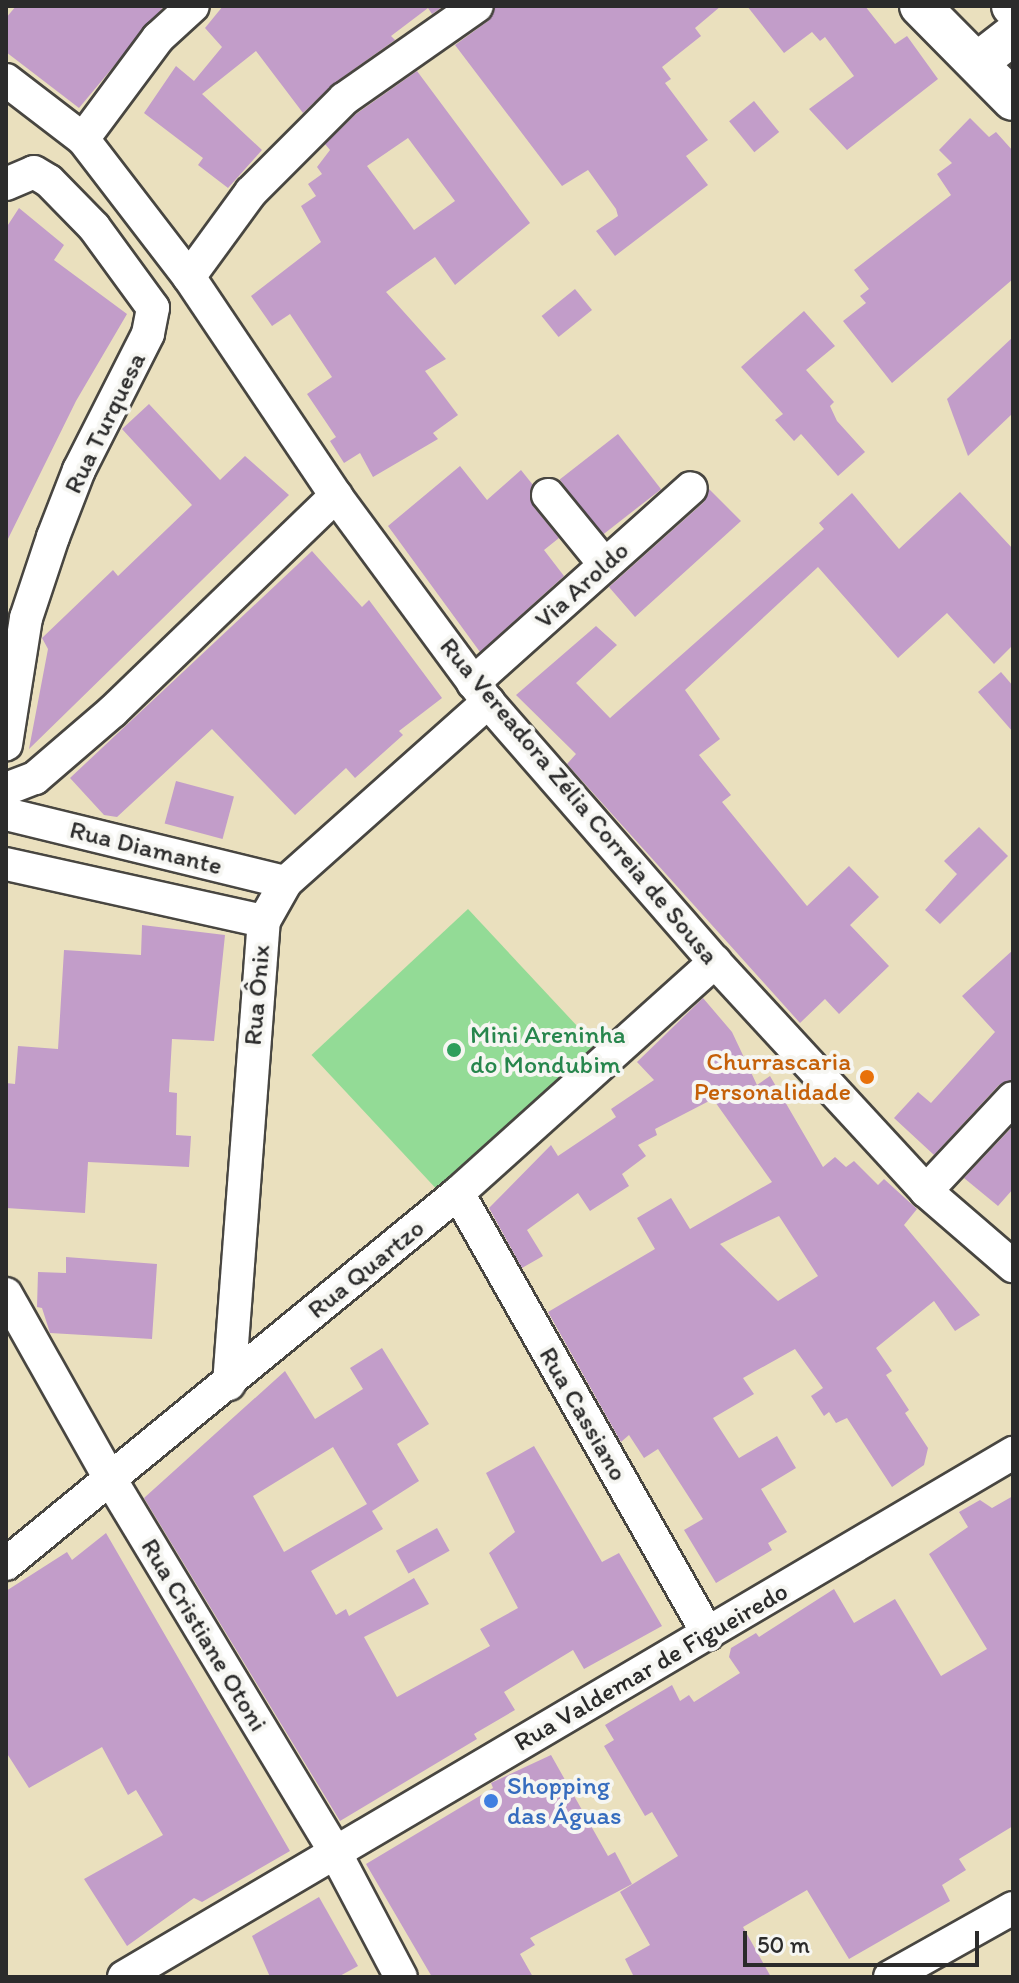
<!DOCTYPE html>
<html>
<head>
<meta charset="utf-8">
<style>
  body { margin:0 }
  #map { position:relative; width:1019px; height:1983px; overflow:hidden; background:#eae0be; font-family:Itim,sans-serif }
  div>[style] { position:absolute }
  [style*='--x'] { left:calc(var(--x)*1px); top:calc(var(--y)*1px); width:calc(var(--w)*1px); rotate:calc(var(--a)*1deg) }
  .green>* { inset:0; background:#93db96; transform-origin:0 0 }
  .building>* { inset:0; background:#c29dc9; transform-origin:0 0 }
  .roads { filter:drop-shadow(2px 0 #484641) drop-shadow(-2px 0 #484641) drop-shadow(0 2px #484641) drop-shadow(0 -2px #484641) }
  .minor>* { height:32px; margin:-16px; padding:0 16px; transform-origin:16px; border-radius:16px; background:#fff }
  .major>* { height:40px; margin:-20px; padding:0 20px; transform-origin:20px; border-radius:20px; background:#fff }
  .dots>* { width:22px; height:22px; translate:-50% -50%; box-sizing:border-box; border:4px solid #f6f6f2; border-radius:50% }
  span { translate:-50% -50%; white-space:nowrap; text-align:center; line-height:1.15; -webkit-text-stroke:8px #f6f6f2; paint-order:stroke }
  .street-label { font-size:26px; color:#2b2b2b }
  .leisure-label { font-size:26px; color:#27864d }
  .left { translate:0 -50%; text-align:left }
  .food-label { font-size:26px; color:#c56008 }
  .right { translate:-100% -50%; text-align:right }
  .shop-label { font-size:26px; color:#366cbe }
  .frame { position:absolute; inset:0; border:8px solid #2b2b2b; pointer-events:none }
  .scale { position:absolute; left:743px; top:1931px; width:236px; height:36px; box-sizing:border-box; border:4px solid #2b2b2b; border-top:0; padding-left:10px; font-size:24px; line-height:28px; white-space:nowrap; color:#2b2b2b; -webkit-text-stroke:6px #f6f6f2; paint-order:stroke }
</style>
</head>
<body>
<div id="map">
  <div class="green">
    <div style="left:468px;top:909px;width:189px;height:214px;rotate:47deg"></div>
  </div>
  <div class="building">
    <div style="clip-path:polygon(16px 6px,164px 6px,79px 108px,6px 52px,6px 18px)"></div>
    <div style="clip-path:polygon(223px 6px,444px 6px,432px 14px,428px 8px,391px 36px,395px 40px,333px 84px,303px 113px,256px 51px,202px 94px,262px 150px,228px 188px,198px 165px,203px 158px,144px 113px,176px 66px,194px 81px,222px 47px,205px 28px)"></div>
    <div style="clip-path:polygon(496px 6px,721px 6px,695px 28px,701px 36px,662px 67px,671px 79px,665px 83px,708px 140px,686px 156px,708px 185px,615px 256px,596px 231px,618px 216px,616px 209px,588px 170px,562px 186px,455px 45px,488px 21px)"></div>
    <div style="clip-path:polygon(747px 6px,865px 6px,895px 44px,907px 36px,938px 79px,847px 150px,809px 109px,854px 76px,825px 37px,820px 41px,812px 32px,784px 53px)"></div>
    <div style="clip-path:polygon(evenodd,417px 71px,530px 223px,455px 285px,435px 257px,386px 292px,446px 359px,425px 371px,458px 415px,433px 433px,438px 439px,373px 477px,360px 453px,344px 463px,330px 441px,336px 437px,307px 394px,332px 377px,290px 314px,272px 326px,251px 296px,321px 242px,301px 206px,316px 196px,308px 184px,322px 174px,317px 167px,330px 150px,325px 144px,356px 114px,417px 71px,408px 138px,455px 201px,414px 230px,367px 166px,408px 138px)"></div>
    <div style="left:754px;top:101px;width:40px;height:32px;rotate:51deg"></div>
    <div style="clip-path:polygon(970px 118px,989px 137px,996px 132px,1013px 151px,1013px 279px,892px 383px,843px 321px,866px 303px,860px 296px,869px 289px,854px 270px,951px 195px,937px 174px,952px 163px,939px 150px)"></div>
    <div style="clip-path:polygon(19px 208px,64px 245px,54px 260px,127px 314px,76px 401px,6px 543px,6px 228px)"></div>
    <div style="left:575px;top:289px;width:27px;height:43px;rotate:51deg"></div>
    <div style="clip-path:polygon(804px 311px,835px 346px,806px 370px,834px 402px,830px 406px,837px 421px,865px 452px,838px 476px,801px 434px,794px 441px,775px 420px,783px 414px,741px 367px)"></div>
    <div style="clip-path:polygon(1013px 337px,1013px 413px,968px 456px,947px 399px)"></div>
    <div style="clip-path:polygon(149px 404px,220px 480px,245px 456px,289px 495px,29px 749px,48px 649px,42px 638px,113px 570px,118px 576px,192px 505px,122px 429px)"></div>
    <div style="left:618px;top:434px;width:70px;height:74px;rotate:52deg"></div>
    <div style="clip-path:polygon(460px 466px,487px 500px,521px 470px,533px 485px,533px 506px,559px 538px,544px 550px,564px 576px,480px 652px,388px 526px)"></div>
    <div style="clip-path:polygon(709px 489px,741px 521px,635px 617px,609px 587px,704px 502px)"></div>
    <div style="clip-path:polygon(960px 492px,1013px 549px,1013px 645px,994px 664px,947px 613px,898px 658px,818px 567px,685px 690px,720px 739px,699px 755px,731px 795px,722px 802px,807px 906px,849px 866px,879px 897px,850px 925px,889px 966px,839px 1014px,825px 999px,800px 1023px,567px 764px,576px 754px,516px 695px,596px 626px,617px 645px,576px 683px,610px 718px,824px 529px,819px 523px,852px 493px,899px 549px)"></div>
    <div style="clip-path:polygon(312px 551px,362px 607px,369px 600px,442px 698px,399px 731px,403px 735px,355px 778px,346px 768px,295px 815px,212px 729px,117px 817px,104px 815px,70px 778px)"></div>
    <div style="clip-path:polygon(1001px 672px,1013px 686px,1013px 732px,978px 692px)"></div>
    <div style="left:176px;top:781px;width:60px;height:44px;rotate:15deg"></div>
    <div style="clip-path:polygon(979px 827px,1008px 856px,940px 924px,925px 910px,957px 874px,944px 861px)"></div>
    <div style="clip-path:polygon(142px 925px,225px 935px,214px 1041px,172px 1039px,169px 1092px,177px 1093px,176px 1135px,191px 1136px,189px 1167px,88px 1162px,85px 1213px,6px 1208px,6px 1083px,15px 1084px,18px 1046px,58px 1049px,64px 950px,141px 955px)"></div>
    <div style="clip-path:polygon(1013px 950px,1013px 1080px,999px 1085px,934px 1155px,894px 1118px,918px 1092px,931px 1103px,995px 1032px,962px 996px)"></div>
    <div style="clip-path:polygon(evenodd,703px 998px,732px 1032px,757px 1085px,770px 1076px,823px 1167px,835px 1157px,846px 1167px,854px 1161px,878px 1185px,884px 1179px,917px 1209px,904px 1225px,980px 1315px,955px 1331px,934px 1301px,876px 1348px,892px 1371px,886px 1375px,909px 1410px,905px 1413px,928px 1448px,924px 1465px,892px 1487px,847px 1418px,836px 1423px,829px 1412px,824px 1416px,811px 1396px,823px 1388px,795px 1349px,743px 1378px,754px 1394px,713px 1418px,739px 1458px,777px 1436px,796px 1468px,761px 1489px,787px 1532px,768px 1543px,772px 1550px,716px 1583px,684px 1530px,703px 1519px,658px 1449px,644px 1458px,629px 1435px,621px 1442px,548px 1312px,655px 1249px,637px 1218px,671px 1198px,690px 1229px,772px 1182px,713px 1099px,655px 1129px,657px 1135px,638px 1145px,646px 1156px,622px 1174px,629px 1186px,590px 1211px,578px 1193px,527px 1230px,543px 1256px,522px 1268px,489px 1208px,551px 1145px,558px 1156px,616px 1117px,611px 1109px,654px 1080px,637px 1062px,703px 998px,779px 1216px,818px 1276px,778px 1301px,720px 1244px,779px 1216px)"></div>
    <div style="clip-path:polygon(1013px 1126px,1013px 1189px,998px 1206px,964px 1178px)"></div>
    <div style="clip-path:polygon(66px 1257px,157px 1264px,152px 1339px,50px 1333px,42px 1308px,37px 1307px,38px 1272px,66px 1273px)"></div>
    <div style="clip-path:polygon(evenodd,382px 1348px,429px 1424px,397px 1444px,419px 1481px,372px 1511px,383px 1529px,311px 1571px,336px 1615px,346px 1609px,349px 1616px,414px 1578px,429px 1604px,364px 1637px,397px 1697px,490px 1646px,480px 1629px,518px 1608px,489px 1553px,515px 1532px,486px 1473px,534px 1446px,602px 1562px,619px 1553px,662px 1626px,584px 1669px,573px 1650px,504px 1692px,515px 1710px,474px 1734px,477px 1739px,340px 1821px,144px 1498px,285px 1371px,315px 1419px,363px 1389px,350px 1368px,382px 1348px,333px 1447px,367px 1504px,284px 1552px,253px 1496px,333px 1447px)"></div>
    <div style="clip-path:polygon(1013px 1496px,1013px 1826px,959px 1859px,966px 1870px,942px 1885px,950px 1901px,849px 1959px,807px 1890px,743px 1927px,771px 1977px,634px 1977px,625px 1959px,650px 1945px,620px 1892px,678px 1856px,652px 1812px,645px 1816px,604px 1746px,614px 1740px,605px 1725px,672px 1685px,680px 1701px,689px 1695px,694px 1702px,740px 1673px,729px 1657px,731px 1648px,756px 1633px,759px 1637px,834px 1589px,854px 1623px,895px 1599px,941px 1676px,987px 1649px,929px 1554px,968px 1527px,959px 1512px,980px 1500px,992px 1508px)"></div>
    <div style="left:437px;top:1528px;width:26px;height:47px;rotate:61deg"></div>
    <div style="clip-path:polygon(106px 1533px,290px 1851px,202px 1902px,194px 1898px,127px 1946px,84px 1879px,163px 1835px,136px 1790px,128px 1795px,102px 1747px,29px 1788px,6px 1752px,6px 1591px,67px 1552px,72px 1560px)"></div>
    <div style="clip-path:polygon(551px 1755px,608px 1856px,615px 1852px,632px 1884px,530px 1938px,535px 1945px,520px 1954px,533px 1977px,432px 1977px,366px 1864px,493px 1788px,491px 1783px)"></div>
    <div style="clip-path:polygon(319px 1897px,358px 1966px,338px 1977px,270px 1977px,252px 1936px)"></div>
  </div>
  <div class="roads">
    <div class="minor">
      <div style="--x:6;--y:80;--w:97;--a:37.5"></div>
      <div style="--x:83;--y:139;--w:174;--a:52.5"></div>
      <div style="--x:189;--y:277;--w:264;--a:56.1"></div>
      <div style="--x:336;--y:496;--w:256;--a:53.6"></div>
      <div style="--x:488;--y:702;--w:345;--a:48.9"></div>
      <div style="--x:715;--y:962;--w:311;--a:47.3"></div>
      <div style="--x:926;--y:1191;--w:115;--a:40.8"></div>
      <div style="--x:83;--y:139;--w:126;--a:-53.4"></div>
      <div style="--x:158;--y:38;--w:47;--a:-42.4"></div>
      <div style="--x:6;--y:184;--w:30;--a:-23"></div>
      <div style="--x:34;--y:172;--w:17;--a:31"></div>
      <div style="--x:49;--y:181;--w:64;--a:45.6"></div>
      <div style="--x:94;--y:227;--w:100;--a:53.9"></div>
      <div style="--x:153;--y:308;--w:26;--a:101"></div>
      <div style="--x:148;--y:334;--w:153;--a:116.9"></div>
      <div style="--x:79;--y:470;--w:72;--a:111.2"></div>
      <div style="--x:53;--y:537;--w:85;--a:108.4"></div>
      <div style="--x:26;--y:618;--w:128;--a:99"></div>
      <div style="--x:189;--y:277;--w:105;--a:-53.9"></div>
      <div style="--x:251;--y:192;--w:132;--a:-45"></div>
      <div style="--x:344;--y:99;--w:162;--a:-35"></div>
      <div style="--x:548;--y:495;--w:90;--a:50.8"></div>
      <div style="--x:473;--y:683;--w:292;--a:-41.8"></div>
      <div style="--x:6;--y:789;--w:31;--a:-21"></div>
      <div style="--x:35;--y:778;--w:103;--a:-40.7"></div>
      <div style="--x:113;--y:711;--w:310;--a:-44"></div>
      <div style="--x:6;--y:814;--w:288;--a:13.7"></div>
      <div style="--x:6;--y:864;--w:264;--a:12.5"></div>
      <div style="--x:926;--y:1191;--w:127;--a:-46.9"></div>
      <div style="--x:458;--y:1193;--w:507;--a:60.45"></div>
      <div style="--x:6;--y:1294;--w:216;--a:60.6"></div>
      <div style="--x:112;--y:1482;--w:432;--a:58.9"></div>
      <div style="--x:335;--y:1852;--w:141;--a:62.2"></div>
      <div style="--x:229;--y:1384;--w:464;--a:-85.7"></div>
      <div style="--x:264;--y:921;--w:45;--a:-60.6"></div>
      <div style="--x:286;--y:882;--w:271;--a:-41.7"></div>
      <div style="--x:6;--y:1564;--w:585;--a:-39.38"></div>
      <div style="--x:458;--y:1193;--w:346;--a:-42"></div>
      <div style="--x:124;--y:1977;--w:1032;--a:-30.52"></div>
      <div style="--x:890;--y:1977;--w:141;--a:-29.3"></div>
    </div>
    <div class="major">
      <div style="--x:920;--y:6;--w:132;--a:45.3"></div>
      <div style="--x:1012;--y:6;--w:1;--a:45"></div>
      <div style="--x:977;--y:63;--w:46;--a:-37.9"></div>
    </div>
  </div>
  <div class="dots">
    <div style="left:454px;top:1050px;background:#2e9e5b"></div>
    <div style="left:867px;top:1077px;background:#e8710a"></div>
    <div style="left:491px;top:1801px;background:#3f7fe0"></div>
  </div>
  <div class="street-label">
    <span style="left:105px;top:423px;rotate:-64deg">Rua Turquesa</span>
    <span style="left:582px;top:585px;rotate:-42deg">Via Aroldo</span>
    <span style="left:579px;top:801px;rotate:50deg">Rua Vereadora Zélia Correia de Sousa</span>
    <span style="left:146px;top:848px;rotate:14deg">Rua Diamante</span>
    <span style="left:257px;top:995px;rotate:-85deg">Rua Ônix</span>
    <span style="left:366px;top:1269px;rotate:-39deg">Rua Quartzo</span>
    <span style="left:583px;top:1414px;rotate:60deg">Rua Cassiano</span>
    <span style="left:204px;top:1635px;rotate:59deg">Rua Cristiane Otoni</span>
    <span style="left:651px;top:1667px;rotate:-30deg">Rua Valdemar de Figueiredo</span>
  </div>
  <div class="leisure-label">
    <span class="left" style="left:470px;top:1050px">Mini Areninha<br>do Mondubim</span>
  </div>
  <div class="food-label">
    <span class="right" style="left:851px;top:1077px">Churrascaria<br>Personalidade</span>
  </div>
  <div class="shop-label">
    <span class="left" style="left:507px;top:1801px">Shopping<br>das Águas</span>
  </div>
  <div class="frame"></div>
  <div class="scale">50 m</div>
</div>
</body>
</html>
